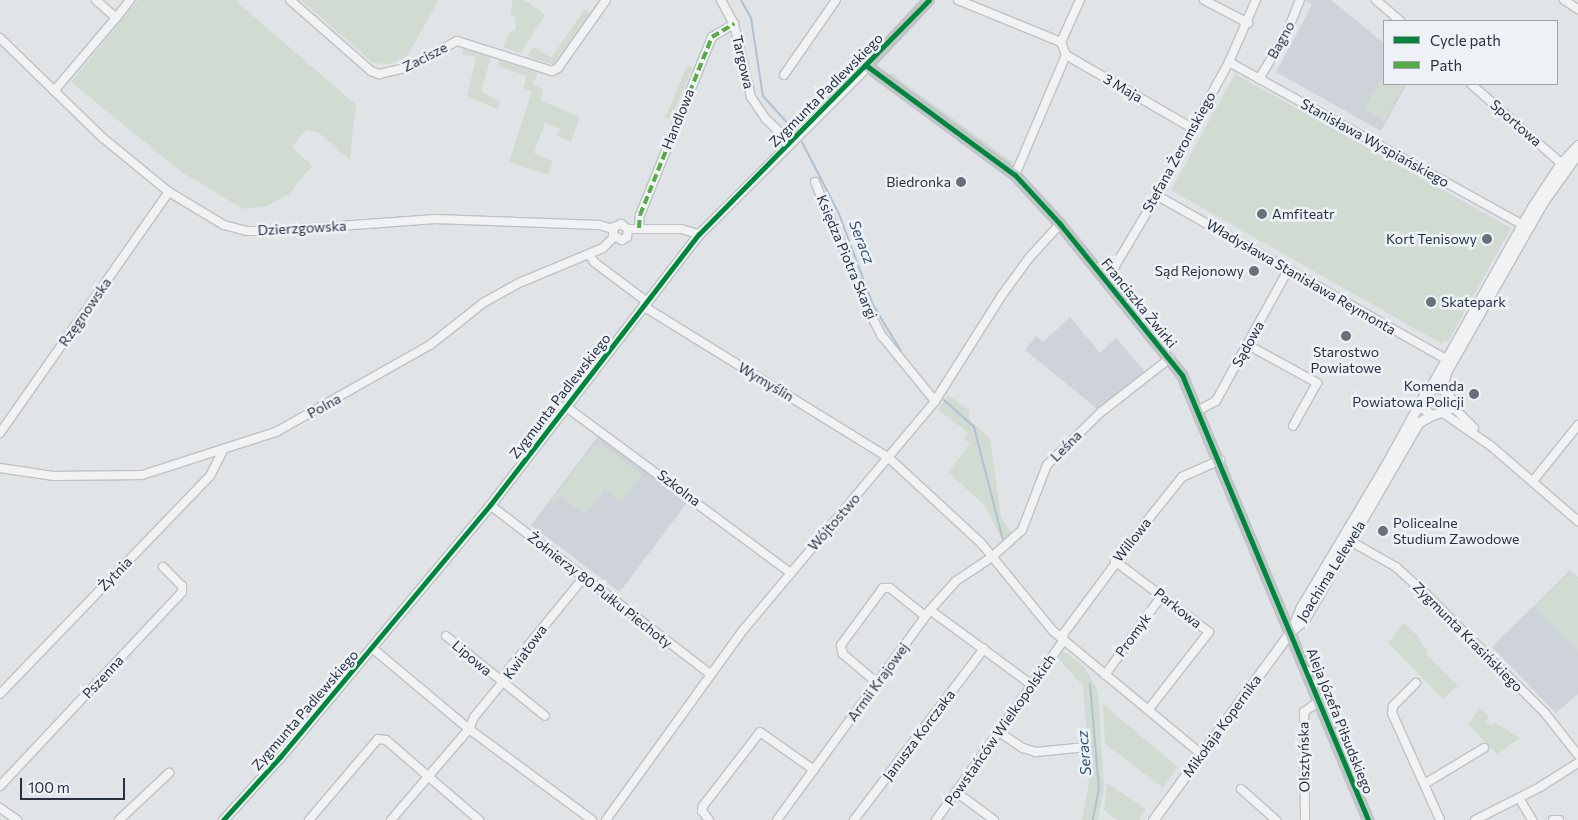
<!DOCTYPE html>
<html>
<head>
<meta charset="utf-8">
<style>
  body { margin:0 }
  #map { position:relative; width:1578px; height:820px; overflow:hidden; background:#e1e4e7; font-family:Commissioner,sans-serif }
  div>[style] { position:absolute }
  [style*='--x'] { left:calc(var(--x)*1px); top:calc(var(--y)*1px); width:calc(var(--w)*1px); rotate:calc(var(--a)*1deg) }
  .built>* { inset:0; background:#ced3da; transform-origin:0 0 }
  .green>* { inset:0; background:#d2dbd1 }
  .stream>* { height:2px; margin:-1px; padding:0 1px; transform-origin:1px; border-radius:1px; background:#aec2d3 }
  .roads { filter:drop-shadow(1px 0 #bfc2c5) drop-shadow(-1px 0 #bfc2c5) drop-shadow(0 1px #bfc2c5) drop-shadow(0 -1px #bfc2c5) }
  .minor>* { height:8px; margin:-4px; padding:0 4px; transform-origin:4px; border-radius:4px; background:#f0f2f3 }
  .tertiary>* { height:9px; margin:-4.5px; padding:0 4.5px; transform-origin:4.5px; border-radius:4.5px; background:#f0f2f3 }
  .secondary>* { height:10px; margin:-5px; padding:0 5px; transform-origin:5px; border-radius:5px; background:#c2c5c9 }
  .quiet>* { height:4px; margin-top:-2px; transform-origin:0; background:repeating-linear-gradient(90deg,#53ac46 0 8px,transparent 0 12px) }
  .cycleway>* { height:5px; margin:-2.5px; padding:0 2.5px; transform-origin:2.5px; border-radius:2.5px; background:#00873e }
  .dots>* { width:14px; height:14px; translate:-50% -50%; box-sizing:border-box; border:2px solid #eef2f6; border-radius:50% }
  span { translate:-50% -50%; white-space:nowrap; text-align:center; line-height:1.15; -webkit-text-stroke:5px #eef2f6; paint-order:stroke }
  .street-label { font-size:14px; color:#273240 }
  .poi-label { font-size:14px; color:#273240 }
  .right { translate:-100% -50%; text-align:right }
  .left { translate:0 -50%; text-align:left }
  .water-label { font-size:15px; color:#305376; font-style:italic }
  .legend { position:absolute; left:1383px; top:20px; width:175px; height:65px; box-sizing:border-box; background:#eef2f6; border:1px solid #9ea5ad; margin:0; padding:6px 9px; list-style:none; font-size:15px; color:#273240 }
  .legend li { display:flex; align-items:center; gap:10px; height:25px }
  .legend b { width:25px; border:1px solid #9ea5ad }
  .scale { position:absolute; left:20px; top:778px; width:105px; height:22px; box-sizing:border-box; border:2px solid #273240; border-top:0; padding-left:6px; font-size:15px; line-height:18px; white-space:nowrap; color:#273240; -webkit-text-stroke:4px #eef2f6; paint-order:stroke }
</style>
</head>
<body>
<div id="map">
  <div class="built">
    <div style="clip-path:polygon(1305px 0,1331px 0,1384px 43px,1384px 84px,1407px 84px,1381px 131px,1276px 72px,1312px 5px)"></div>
    <div style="clip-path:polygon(1070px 317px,1100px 353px,1116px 338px,1148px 375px,1101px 412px,1025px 350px,1036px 336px,1043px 342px)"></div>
    <div style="left:599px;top:435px;width:111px;height:113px;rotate:37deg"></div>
    <div style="clip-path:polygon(1570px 570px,1578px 577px,1578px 694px,1556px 713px,1492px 647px)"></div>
  </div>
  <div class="green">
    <div style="clip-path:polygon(138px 0,235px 0,356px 105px,350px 160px,318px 132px,306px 130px,292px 147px,312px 166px,288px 195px,267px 206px,243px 209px,180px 171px,71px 82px)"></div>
    <div style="clip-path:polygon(301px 0,439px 0,407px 56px,391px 64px,373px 63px)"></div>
    <div style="clip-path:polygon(512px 0,524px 0,545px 14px,521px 53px,503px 47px,510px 32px,516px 30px,515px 17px,511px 15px)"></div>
    <div style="clip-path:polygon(585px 9px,591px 14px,555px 65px,527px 57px,534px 47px,551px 58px)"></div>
    <div style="clip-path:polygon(463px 48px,491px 57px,481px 91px,500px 102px,497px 109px,467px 96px,476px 57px,461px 54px)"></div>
    <div style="clip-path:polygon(500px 60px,538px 72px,533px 84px,543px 89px,540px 100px,580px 117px,571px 142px,557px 136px,560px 128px,545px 123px,534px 153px,553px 161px,548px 175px,509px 162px,532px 91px,523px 88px,527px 76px,498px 66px)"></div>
    <div style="clip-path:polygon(683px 63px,693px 68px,671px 118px,667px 118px,661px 115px,666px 116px,687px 66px)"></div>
    <div style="clip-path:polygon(893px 73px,903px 82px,1015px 164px,1009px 164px,888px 75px)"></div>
    <div style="clip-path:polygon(1235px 74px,1511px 228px,1448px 342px,1444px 340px,1442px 344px,1171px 190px)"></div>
    <div style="clip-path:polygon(1384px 74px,1384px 84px,1405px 84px,1384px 121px,1364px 109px)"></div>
    <div style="clip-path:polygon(948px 395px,969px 410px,969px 419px,990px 438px,1001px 517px,1012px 533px,1002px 540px,985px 506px,948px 472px,970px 444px,964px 439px,968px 432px,938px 410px)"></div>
    <div style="clip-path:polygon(600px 443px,642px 475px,621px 502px,605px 489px,585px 515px,560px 496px,554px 504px,551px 501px,594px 445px,597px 447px)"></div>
    <div style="clip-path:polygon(1571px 572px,1578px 579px,1578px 650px,1535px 607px)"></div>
    <div style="clip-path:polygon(1404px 623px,1421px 639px,1419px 641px,1428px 651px,1426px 654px,1458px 686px,1443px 699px,1388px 643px)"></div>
    <div style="clip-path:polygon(1062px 653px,1067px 653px,1085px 668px,1098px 691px,1104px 788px,1098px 820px,1082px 820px,1090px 777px,1083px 686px,1058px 658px)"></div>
    <div style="clip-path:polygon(1103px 704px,1178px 767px,1163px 788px,1105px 744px)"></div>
    <div style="clip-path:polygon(1480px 708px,1489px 717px,1486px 721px,1491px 725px,1494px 722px,1520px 738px,1497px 754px,1468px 724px)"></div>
    <div style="clip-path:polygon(1107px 783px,1146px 809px,1139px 820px,1117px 820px,1104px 810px)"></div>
  </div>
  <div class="stream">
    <div style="--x:741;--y:0;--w:21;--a:61"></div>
    <div style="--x:751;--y:18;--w:79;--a:81.3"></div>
    <div style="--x:763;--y:96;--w:42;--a:47.9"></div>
    <div style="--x:802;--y:142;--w:81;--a:62.8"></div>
    <div style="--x:839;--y:214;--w:97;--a:69.5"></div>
    <div style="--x:873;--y:305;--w:54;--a:58.7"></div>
    <div style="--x:944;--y:400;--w:40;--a:42"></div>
    <div style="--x:974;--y:427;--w:117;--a:75.6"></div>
    <div style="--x:1090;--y:684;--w:104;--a:85.1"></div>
    <div style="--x:1099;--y:788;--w:33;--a:101"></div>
  </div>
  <div class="roads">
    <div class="minor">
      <div style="--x:290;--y:0;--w:108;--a:41.2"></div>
      <div style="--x:371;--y:71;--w:9;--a:21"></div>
      <div style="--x:379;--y:74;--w:32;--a:-13"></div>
      <div style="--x:410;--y:67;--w:54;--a:-29"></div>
      <div style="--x:457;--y:41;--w:100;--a:17.5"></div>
      <div style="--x:552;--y:71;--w:7;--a:-27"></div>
      <div style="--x:558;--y:68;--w:83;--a:-54.8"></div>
      <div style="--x:721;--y:0;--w:27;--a:62"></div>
      <div style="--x:734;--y:24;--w:75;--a:76.9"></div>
      <div style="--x:751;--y:97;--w:27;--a:56"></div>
      <div style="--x:766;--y:119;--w:33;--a:44"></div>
      <div style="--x:958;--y:0;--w:111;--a:22.2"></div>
      <div style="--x:1204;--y:0;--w:50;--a:27.6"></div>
      <div style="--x:1376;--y:0;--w:32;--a:41"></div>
      <div style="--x:1564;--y:0;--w:17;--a:33"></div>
      <div style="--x:116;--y:18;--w:23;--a:-52"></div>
      <div style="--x:0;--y:38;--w:144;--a:44.2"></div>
      <div style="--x:103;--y:138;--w:85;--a:39.3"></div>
      <div style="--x:169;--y:192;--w:64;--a:31"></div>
      <div style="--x:224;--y:225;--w:23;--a:15"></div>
      <div style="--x:246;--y:231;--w:25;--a:0"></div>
      <div style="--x:271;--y:231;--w:165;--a:-4.2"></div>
      <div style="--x:436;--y:219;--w:163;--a:2.1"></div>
      <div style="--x:599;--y:225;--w:15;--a:16"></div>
      <div style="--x:1061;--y:42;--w:14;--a:69"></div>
      <div style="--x:1066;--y:55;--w:146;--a:30.1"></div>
      <div style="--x:1061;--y:42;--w:46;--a:-65.7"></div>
      <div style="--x:1229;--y:62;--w:334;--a:29"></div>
      <div style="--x:784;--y:75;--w:91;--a:-55.3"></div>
      <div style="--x:1259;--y:79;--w:55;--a:-59.2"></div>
      <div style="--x:1287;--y:32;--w:35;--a:-68"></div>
      <div style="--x:1471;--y:84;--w:120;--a:41.3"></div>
      <div style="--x:54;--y:91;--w:96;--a:-49.7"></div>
      <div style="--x:116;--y:18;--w:27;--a:-138"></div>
      <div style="--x:1015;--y:175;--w:130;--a:-67"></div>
      <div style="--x:815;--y:182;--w:135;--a:67.4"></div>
      <div style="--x:867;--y:307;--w:33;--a:63"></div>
      <div style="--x:882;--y:336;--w:84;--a:50.8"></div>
      <div style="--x:1156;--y:195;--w:333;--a:29.5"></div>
      <div style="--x:639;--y:228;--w:13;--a:-86"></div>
      <div style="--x:640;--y:215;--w:192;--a:-68"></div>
      <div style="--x:712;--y:37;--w:26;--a:-31"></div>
      <div style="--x:628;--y:229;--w:8;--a:97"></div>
      <div style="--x:627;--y:237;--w:6;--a:149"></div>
      <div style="--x:622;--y:240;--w:10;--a:-151"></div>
      <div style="--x:613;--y:235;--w:8;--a:-83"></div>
      <div style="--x:614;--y:227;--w:8;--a:-23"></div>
      <div style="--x:621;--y:224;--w:9;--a:36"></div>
      <div style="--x:628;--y:229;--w:53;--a:0"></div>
      <div style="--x:681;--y:229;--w:19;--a:16"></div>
      <div style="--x:589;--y:254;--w:9;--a:58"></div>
      <div style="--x:594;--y:262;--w:65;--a:36.9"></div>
      <div style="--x:1104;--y:277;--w:16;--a:-45"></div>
      <div style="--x:1115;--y:266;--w:69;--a:-59.3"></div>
      <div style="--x:1150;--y:207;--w:165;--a:-61.4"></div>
      <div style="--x:1229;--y:62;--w:68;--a:-66.5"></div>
      <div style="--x:643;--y:306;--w:289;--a:31.7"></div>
      <div style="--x:889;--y:458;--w:125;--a:42.7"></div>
      <div style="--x:981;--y:543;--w:114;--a:50.7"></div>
      <div style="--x:1053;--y:631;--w:192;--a:39.7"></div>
      <div style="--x:1248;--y:345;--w:79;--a:28.8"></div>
      <div style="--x:1317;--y:383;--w:49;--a:119.2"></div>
      <div style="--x:1450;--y:404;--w:34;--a:45"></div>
      <div style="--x:565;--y:406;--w:281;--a:36.5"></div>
      <div style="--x:1199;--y:410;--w:19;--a:-28"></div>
      <div style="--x:1216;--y:401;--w:149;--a:-61.2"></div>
      <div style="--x:1443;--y:413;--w:58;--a:34.5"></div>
      <div style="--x:1491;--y:446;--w:115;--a:40.8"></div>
      <div style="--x:0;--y:433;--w:294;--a:-55"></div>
      <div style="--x:0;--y:468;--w:54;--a:8.6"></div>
      <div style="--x:53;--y:476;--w:89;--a:-0.6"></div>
      <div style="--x:142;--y:475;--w:141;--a:-17.8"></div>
      <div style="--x:276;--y:432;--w:177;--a:-29.5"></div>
      <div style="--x:430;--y:345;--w:68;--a:-38.4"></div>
      <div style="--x:483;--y:303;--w:41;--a:-29.1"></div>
      <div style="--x:519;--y:283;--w:91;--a:-22.6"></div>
      <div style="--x:603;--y:248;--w:16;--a:-45"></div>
      <div style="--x:1533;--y:481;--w:72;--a:-51.2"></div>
      <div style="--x:490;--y:505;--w:277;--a:37.5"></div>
      <div style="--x:1345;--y:538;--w:59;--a:29.6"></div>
      <div style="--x:1396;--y:567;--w:46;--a:42.4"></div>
      <div style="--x:1430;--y:598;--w:163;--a:45"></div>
      <div style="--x:1545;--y:713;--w:53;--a:51.8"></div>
      <div style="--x:1115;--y:561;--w:118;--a:37.1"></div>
      <div style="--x:1209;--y:632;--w:99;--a:128"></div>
      <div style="--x:930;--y:610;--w:127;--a:36.3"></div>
      <div style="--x:446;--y:636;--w:127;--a:38.9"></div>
      <div style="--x:372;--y:648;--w:126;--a:39.9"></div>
      <div style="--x:469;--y:729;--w:153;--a:36.5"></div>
      <div style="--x:1105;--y:675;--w:98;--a:-54.5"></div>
      <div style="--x:877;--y:683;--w:45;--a:-139.5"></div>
      <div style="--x:843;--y:654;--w:9;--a:-103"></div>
      <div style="--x:841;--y:645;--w:71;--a:-53.6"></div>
      <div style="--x:883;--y:588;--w:7;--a:0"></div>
      <div style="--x:890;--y:588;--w:45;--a:38.7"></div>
      <div style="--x:1416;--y:683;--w:33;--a:135"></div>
      <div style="--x:1393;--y:706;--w:7;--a:98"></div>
      <div style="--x:1392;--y:713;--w:117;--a:65.8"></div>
      <div style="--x:0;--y:694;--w:303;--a:-46.1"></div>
      <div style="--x:210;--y:476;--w:30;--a:-63"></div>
      <div style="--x:999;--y:732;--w:29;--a:34"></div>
      <div style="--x:1023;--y:748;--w:14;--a:17"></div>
      <div style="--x:1036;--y:752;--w:51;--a:-5.6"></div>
      <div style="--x:1426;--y:783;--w:68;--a:-31.1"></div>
      <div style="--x:0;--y:786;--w:266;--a:-46.8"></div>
      <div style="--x:182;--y:592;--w:6;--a:-90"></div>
      <div style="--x:182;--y:586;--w:27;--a:-135"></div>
      <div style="--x:1241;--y:789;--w:47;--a:41.5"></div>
      <div style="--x:956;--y:792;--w:47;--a:36.4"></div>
      <div style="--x:1519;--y:798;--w:26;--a:59"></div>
      <div style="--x:0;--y:808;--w:21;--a:35"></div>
      <div style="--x:119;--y:820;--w:69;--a:-43.2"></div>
      <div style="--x:309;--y:820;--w:106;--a:-49.6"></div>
      <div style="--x:378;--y:739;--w:8;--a:7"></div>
      <div style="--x:386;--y:740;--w:123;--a:40.7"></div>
      <div style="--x:391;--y:820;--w:120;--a:-49.4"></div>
      <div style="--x:469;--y:729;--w:13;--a:-67"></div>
      <div style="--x:474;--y:717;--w:44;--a:-50.5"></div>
      <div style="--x:502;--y:683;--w:16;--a:-63"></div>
      <div style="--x:509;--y:669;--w:119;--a:-50.8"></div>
      <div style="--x:606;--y:820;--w:236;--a:-54.2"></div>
      <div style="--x:744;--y:629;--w:297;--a:-50"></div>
      <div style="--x:935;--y:401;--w:125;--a:-57.7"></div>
      <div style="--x:1002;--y:295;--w:46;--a:-53.9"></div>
      <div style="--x:1029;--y:258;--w:46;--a:-47.6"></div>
      <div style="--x:709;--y:820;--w:11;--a:-128"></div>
      <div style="--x:702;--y:811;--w:5;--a:-79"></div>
      <div style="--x:703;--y:806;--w:93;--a:-52.4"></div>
      <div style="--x:760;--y:732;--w:66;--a:35.1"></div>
      <div style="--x:777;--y:820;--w:260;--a:-53.9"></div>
      <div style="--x:930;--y:610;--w:39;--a:-48"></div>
      <div style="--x:956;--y:581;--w:43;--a:-33.7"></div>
      <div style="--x:992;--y:557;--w:40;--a:-42"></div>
      <div style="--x:1022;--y:530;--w:70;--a:-69"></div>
      <div style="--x:1047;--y:465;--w:76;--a:-44.5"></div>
      <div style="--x:1101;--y:412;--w:88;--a:-38"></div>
      <div style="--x:854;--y:820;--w:215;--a:-52.8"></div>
      <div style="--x:936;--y:820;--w:217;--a:-54.6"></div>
      <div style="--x:1062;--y:643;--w:10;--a:-79"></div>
      <div style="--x:1064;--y:633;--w:144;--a:-53.4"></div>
      <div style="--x:1150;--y:517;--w:51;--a:-51.3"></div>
      <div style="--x:1182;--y:477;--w:42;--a:-24.1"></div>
      <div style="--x:1305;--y:820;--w:108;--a:-90.5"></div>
      <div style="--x:1304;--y:712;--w:17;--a:-36"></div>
      <div style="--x:1475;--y:820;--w:73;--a:-26.9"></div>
      <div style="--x:1540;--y:787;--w:45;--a:-32.3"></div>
      <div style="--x:1553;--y:820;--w:6;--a:0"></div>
    </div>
    <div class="tertiary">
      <div style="--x:1430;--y:388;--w:208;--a:-60.6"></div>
      <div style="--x:1532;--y:207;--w:53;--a:-56.6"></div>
      <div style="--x:1561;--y:163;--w:25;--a:-47"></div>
      <div style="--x:1422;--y:400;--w:9;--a:77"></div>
      <div style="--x:1424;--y:409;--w:10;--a:37"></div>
      <div style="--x:1432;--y:415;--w:16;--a:-18"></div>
      <div style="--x:1447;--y:410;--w:12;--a:-76"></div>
      <div style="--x:1450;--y:398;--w:15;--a:-118"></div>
      <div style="--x:1443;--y:385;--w:13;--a:-77"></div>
      <div style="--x:1446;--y:372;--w:196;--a:-60.3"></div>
      <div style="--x:1543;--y:202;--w:60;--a:-54.5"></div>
      <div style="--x:1292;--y:629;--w:24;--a:-68"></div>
      <div style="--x:1301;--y:607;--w:170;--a:-59.2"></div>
      <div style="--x:1388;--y:461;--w:77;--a:-61.4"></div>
      <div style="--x:1425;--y:393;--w:13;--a:-27"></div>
      <div style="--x:1437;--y:387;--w:10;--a:24"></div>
      <div style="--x:223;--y:820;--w:85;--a:-47.9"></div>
      <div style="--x:280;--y:757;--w:328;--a:-50.2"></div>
      <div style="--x:490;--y:505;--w:342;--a:-52.4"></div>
      <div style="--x:699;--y:234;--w:238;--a:-45"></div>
      <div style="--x:1153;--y:820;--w:234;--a:-53.9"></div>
      <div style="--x:1291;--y:631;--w:17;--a:-40"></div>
      <div style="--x:1304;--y:620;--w:229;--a:-59.9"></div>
      <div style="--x:1419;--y:422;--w:15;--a:-28"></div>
    </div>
    <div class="secondary">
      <div style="--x:929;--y:0;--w:91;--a:133.2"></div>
      <div style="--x:867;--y:66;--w:184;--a:36.4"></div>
      <div style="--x:1015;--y:175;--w:67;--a:47.4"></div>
      <div style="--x:1060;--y:224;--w:194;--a:51.1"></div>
      <div style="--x:1182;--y:375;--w:482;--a:67.3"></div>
    </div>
  </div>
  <div class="quiet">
    <div style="--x:639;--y:228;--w:13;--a:-86"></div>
    <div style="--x:640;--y:215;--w:192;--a:-68"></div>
    <div style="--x:712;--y:37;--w:26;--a:-31"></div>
  </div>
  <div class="cycleway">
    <div style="--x:867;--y:66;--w:184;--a:36.4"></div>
    <div style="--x:1015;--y:175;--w:67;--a:47.4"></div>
    <div style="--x:1060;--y:224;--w:194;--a:51.1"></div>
    <div style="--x:1182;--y:375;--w:482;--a:67.3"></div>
    <div style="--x:223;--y:820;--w:85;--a:-47.9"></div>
    <div style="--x:280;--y:757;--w:328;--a:-50.2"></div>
    <div style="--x:490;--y:505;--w:342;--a:-52.4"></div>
    <div style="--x:699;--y:234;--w:328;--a:-45.5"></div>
  </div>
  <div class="dots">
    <div style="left:961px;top:182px;background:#68707a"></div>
    <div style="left:1262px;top:214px;background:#68707a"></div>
    <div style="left:1487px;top:239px;background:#68707a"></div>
    <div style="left:1254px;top:271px;background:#68707a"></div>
    <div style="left:1431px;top:302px;background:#68707a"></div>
    <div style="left:1346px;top:336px;background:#68707a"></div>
    <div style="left:1474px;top:394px;background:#68707a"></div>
    <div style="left:1383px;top:531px;background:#68707a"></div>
  </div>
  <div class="street-label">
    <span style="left:1281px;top:40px;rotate:-61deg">Bagno</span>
    <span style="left:425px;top:57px;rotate:-27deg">Zacisze</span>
    <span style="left:743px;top:62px;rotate:77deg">Targowa</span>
    <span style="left:1123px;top:88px;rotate:30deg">3 Maja</span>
    <span style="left:826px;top:90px;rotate:-45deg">Zygmunta Padlewskiego</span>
    <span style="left:678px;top:119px;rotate:-68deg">Handlowa</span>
    <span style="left:1516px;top:123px;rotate:41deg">Sportowa</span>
    <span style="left:1375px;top:143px;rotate:29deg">Stanisława Wyspiańskiego</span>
    <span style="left:1179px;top:152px;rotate:-61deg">Stefana Żeromskiego</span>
    <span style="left:302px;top:228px;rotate:-3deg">Dzierzgowska</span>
    <span style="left:847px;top:257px;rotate:67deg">Księdza Piotra Skargi</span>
    <span style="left:1301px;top:277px;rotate:30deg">Władysława Stanisława Reymonta</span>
    <span style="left:1139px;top:303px;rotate:51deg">Franciszka Żwirki</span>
    <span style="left:85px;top:312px;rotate:-55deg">Rzęgnowska</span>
    <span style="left:1248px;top:344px;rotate:-61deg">Sądowa</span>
    <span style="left:766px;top:382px;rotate:31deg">Wymyślin</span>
    <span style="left:560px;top:396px;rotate:-52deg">Zygmunta Padlewskiego</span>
    <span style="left:324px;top:406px;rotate:-29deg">Polna</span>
    <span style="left:1066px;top:446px;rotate:-45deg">Leśna</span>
    <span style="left:679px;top:488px;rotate:37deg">Szkolna</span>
    <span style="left:834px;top:522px;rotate:-49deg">Wójtostwo</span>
    <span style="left:1132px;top:540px;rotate:-52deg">Willowa</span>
    <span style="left:1331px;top:571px;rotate:-58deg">Joachima Lelewela</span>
    <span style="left:115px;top:574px;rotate:-46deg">Żytnia</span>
    <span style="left:600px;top:590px;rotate:38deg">Żołnierzy 80 Pułku Piechoty</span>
    <span style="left:1178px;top:608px;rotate:38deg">Parkowa</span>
    <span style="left:1133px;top:635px;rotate:-54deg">Promyk</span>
    <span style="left:1468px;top:637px;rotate:45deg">Zygmunta Krasińskiego</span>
    <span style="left:525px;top:652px;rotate:-54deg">Kwiatowa</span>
    <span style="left:472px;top:658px;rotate:40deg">Lipowa</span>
    <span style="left:103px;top:677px;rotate:-47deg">Pszenna</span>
    <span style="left:878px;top:682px;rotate:-54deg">Armii Krajowej</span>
    <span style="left:305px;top:710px;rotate:-49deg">Zygmunta Padlewskiego</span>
    <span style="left:1340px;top:721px;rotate:68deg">Aleja Józefa Piłsudskiego</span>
    <span style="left:1222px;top:726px;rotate:-54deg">Mikołaja Kopernika</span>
    <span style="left:1000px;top:730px;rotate:-55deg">Powstańców Wielkopolskich</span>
    <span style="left:919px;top:735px;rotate:-53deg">Janusza Korczaka</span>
    <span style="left:1304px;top:757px;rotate:-91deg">Olsztyńska</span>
  </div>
  <div class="poi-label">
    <span class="right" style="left:951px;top:182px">Biedronka</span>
    <span class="left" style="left:1272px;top:214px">Amfiteatr</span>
    <span class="right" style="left:1477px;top:239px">Kort Tenisowy</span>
    <span class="right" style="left:1244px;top:271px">Sąd Rejonowy</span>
    <span class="left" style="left:1441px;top:302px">Skatepark</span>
    <span style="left:1346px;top:360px">Starostwo<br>Powiatowe</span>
    <span class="right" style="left:1464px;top:394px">Komenda<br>Powiatowa Policji</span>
    <span class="left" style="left:1393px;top:531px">Policealne<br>Studium Zawodowe</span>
  </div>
  <div class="water-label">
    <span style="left:862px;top:242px;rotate:69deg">Seracz</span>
    <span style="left:1084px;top:753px;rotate:-95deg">Seracz</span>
  </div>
  <ul class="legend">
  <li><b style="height:6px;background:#00873e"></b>Cycle path</li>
  <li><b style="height:6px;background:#53ac46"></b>Path</li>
  </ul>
  <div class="scale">100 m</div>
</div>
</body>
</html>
